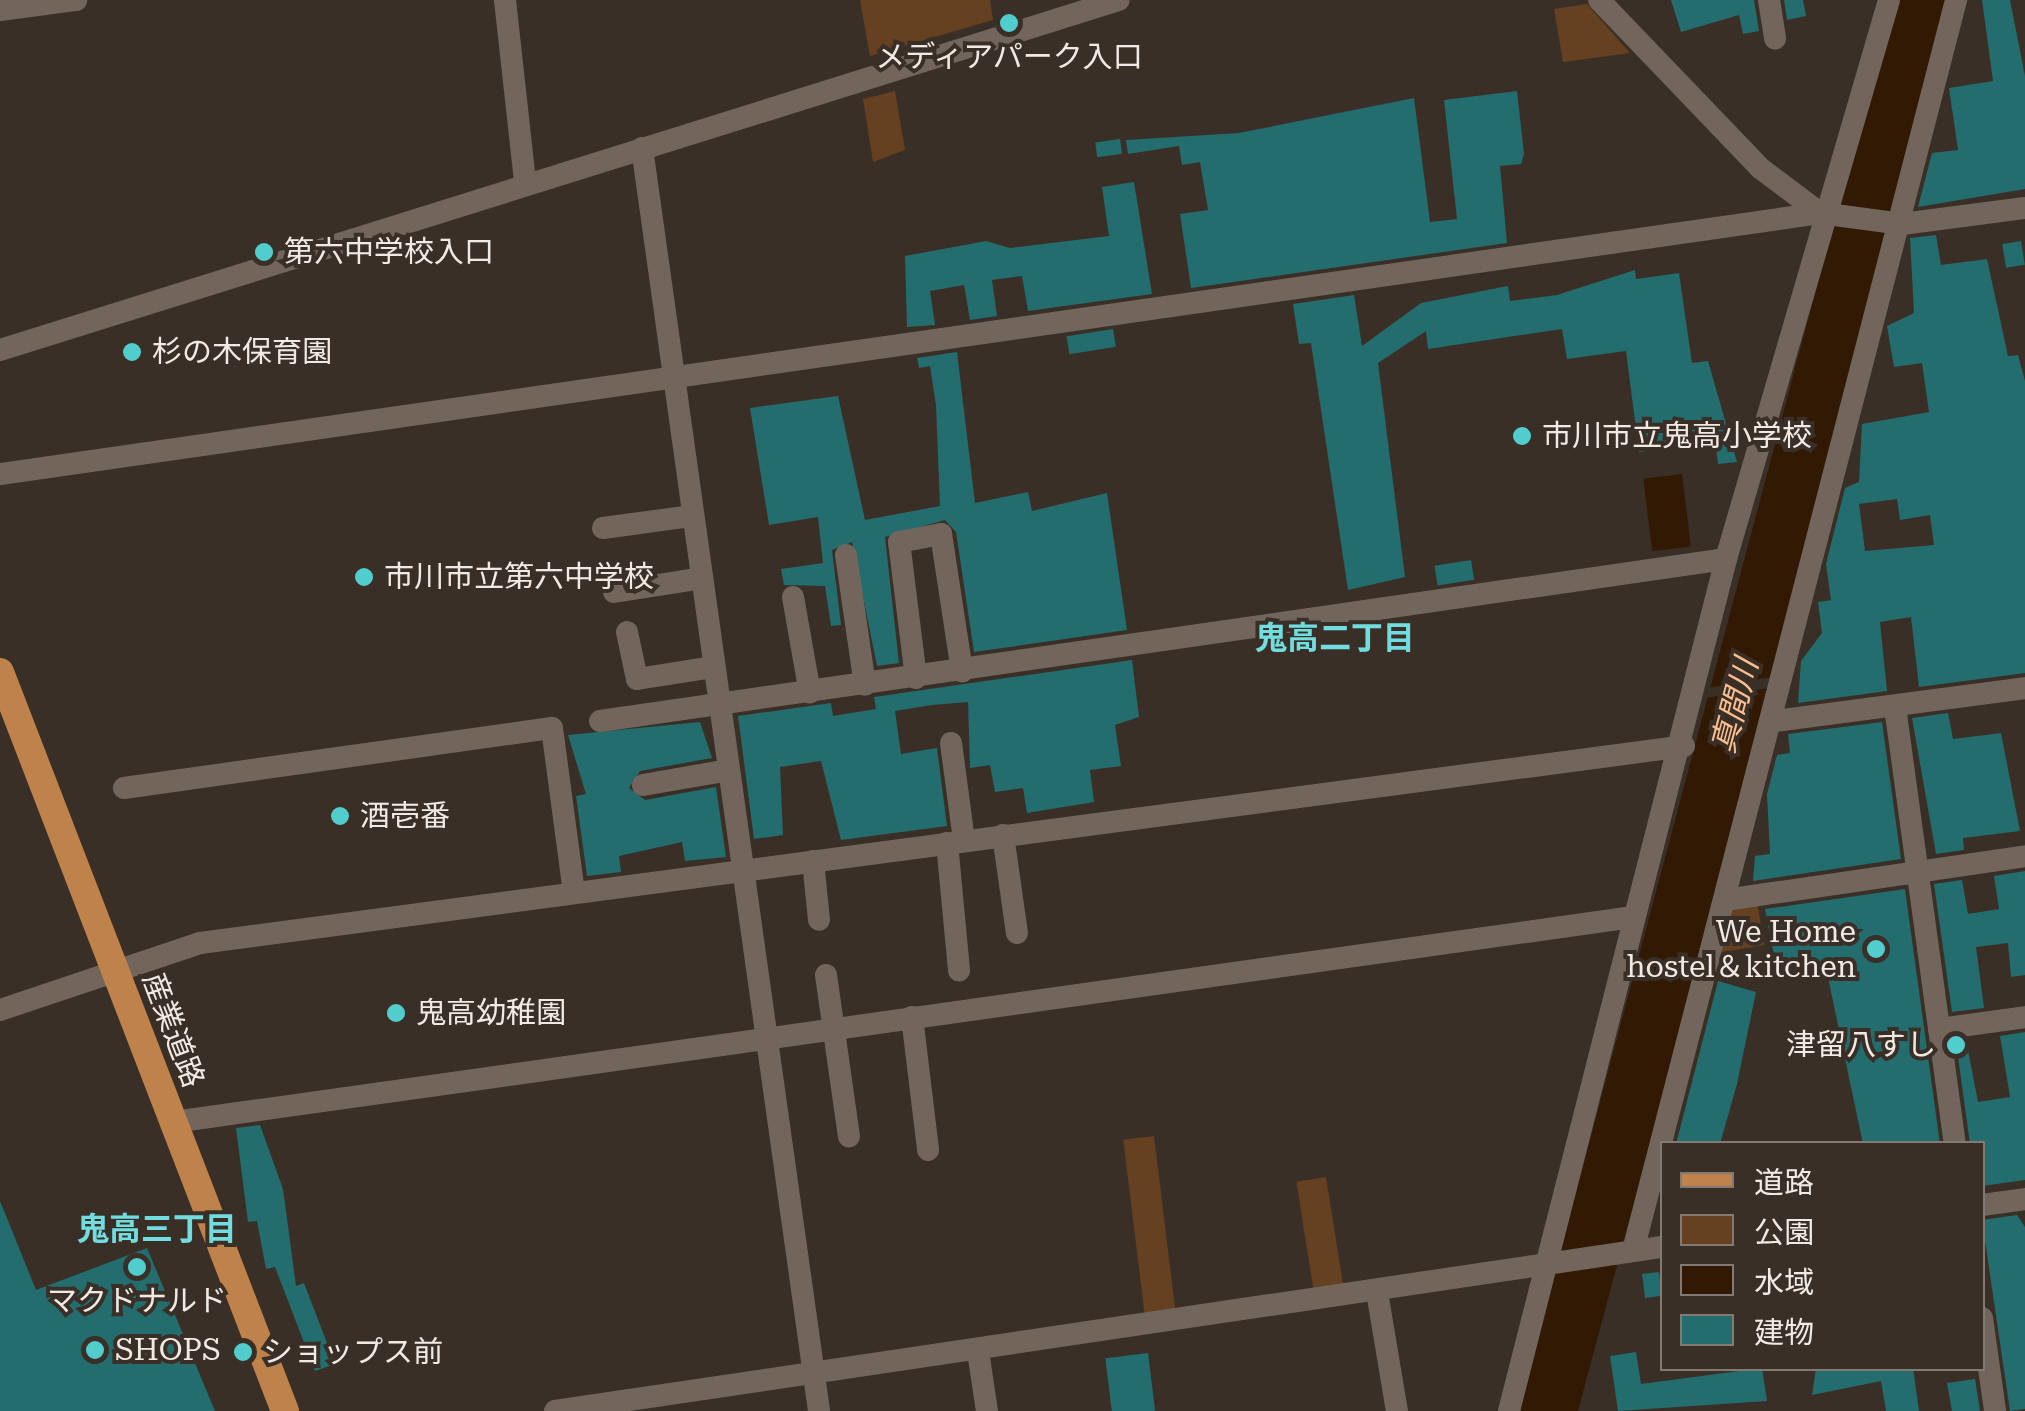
<!DOCTYPE html>
<html>
<head>
<meta charset="utf-8">
<style>
  body { margin:0 }
  #map { position:relative; width:2025px; height:1411px; overflow:hidden; background:#3a2f27; font-family:"Roboto Serif","Noto Sans JP",serif }
  div>[style] { position:absolute }
  [style*='--x'] { left:calc(var(--x)*1px); top:calc(var(--y)*1px); width:calc(var(--w)*1px); rotate:calc(var(--a)*1deg) }
  .green>* { inset:0; background:#654021; transform-origin:0 0 }
  .water>* { inset:0; background:#321903; transform-origin:0 0 }
  .pier>* { inset:0; background:#3a2f27 }
  .building>* { inset:0; background:#236d6e; transform-origin:0 0 }
  .minor>* { height:22px; margin:-11px; padding:0 11px; transform-origin:11px; border-radius:11px; background:#72665c }
  .major>* { height:28px; margin:-14px; padding:0 14px; transform-origin:14px; border-radius:14px; background:#be824a }
  .dots>* { width:28px; height:28px; translate:-50% -50%; box-sizing:border-box; border:5px solid #3a2f27; border-radius:50% }
  span { translate:-50% -50%; white-space:nowrap; text-align:center; line-height:1.15; -webkit-text-stroke:8px #3a2f27; paint-order:stroke }
  .poi-label { font-size:30px; color:#f1eae4 }
  .left { translate:0 -50%; text-align:left }
  .right { translate:-100% -50%; text-align:right }
  .street-label { font-size:30px; color:#f1eae4 }
  .neighbourhood-label { font-size:32px; color:#71dddf; font-weight:700 }
  .water-label { font-size:32px; color:#fbbe8e; font-style:italic }
  .legend { position:absolute; left:1660px; top:1141px; width:325px; height:230px; box-sizing:border-box; background:#3a2f27; border:2px solid #837a73; margin:0; padding:12px 18px; list-style:none; font-size:30px; color:#f1eae4 }
  .legend li { display:flex; align-items:center; gap:20px; height:50px }
  .legend b { width:50px; border:2px solid #837a73 }
</style>
</head>
<body>
<div id="map">
  <div class="green">
    <div style="clip-path:polygon(860px 0,990px 0,993px 20px,870px 56px)"></div>
    <div style="clip-path:polygon(1587px 4px,1630px 53px,1563px 62px,1554px 9px)"></div>
    <div style="clip-path:polygon(895px 91px,905px 150px,873px 162px,863px 99px)"></div>
    <div style="clip-path:polygon(1757px 900px,1764px 945px,1717px 953px,1728px 904px)"></div>
    <div style="left:1154px;top:1136px;width:177px;height:31px;rotate:83deg"></div>
    <div style="left:1326px;top:1177px;width:112px;height:30px;rotate:81deg"></div>
  </div>
  <div class="water">
    <div style="clip-path:polygon(1893px 0,1949px 0,1741px 802px,1578px 1411px,1518px 1411px)"></div>
    <div style="left:1682px;top:474px;width:73px;height:39px;rotate:83deg"></div>
  </div>
  <div class="pier">
    <div style="clip-path:polygon(1778px 676px,1775px 687px,1705px 698px,1708px 688px)"></div>
  </div>
  <div class="building">
    <div style="clip-path:polygon(1671px 0,1754px 0,1759px 31px,1743px 34px,1739px 15px,1681px 32px)"></div>
    <div style="clip-path:polygon(1784px 0,1803px 0,1806px 16px,1787px 20px)"></div>
    <div style="clip-path:polygon(1982px 0,2010px 0,2025px 76px,2025px 189px,1918px 207px,1932px 153px,1958px 150px,1949px 88px,1993px 81px)"></div>
    <div style="clip-path:polygon(1517px 91px,1524px 154px,1521px 164px,1500px 166px,1507px 243px,1191px 288px,1180px 214px,1208px 210px,1200px 162px,1182px 165px,1179px 146px,1128px 154px,1126px 140px,1239px 133px,1414px 98px,1430px 222px,1457px 219px,1444px 100px)"></div>
    <div style="left:1120px;top:139px;width:15px;height:25px;rotate:82deg"></div>
    <div style="clip-path:polygon(1134px 182px,1152px 294px,1028px 311px,1022px 276px,992px 280px,997px 316px,970px 320px,964px 285px,930px 291px,935px 325px,907px 327px,905px 256px,986px 241px,1010px 248px,1109px 236px,1102px 187px)"></div>
    <div style="clip-path:polygon(evenodd,1936px 235px,1941px 265px,1987px 259px,2008px 356px,2018px 355px,2025px 381px,2025px 673px,1919px 687px,1911px 617px,1880px 622px,1887px 691px,1798px 703px,1801px 661px,1822px 633px,1818px 602px,1831px 600px,1826px 564px,1845px 488px,1859px 482px,1862px 424px,1929px 412px,1922px 363px,1894px 367px,1887px 326px,1914px 313px,1910px 238px,1936px 235px,1897px 499px,1900px 520px,1930px 515px,1934px 545px,1865px 551px,1859px 504px,1897px 499px)"></div>
    <div style="left:2021px;top:241px;width:24px;height:19px;rotate:81deg"></div>
    <div style="clip-path:polygon(1635px 270px,1636px 279px,1679px 273px,1692px 363px,1708px 361px,1737px 462px,1718px 464px,1715px 442px,1639px 452px,1626px 351px,1567px 359px,1562px 329px,1428px 349px,1426px 331px,1378px 363px,1405px 577px,1348px 590px,1311px 343px,1299px 344px,1293px 304px,1354px 295px,1362px 346px,1421px 303px,1508px 286px,1510px 301px,1557px 295px)"></div>
    <div style="left:1113px;top:329px;width:18px;height:47px;rotate:81deg"></div>
    <div style="clip-path:polygon(957px 352px,975px 503px,1028px 492px,1032px 511px,1107px 493px,1127px 630px,974px 652px,956px 532px,945px 520px,885px 537px,899px 663px,877px 666px,852px 542px,832px 550px,841px 625px,831px 626px,825px 586px,784px 585px,781px 569px,823px 563px,818px 517px,769px 525px,750px 408px,838px 396px,865px 520px,940px 506px,936px 405px,930px 366px,919px 368px,917px 358px)"></div>
    <div style="left:1471px;top:560px;width:20px;height:37px;rotate:81deg"></div>
    <div style="clip-path:polygon(1132px 660px,1139px 717px,1115px 725px,1121px 766px,1090px 770px,1094px 802px,1027px 813px,1023px 788px,995px 792px,990px 765px,970px 768px,968px 702px,932px 705px,895px 711px,901px 754px,937px 748px,947px 826px,841px 840px,821px 761px,780px 767px,783px 835px,754px 839px,738px 716px,831px 703px,833px 716px,876px 709px,874px 697px)"></div>
    <div style="clip-path:polygon(1948px 713px,1953px 739px,2001px 733px,2020px 831px,1963px 838px,1964px 850px,1936px 854px,1912px 718px)"></div>
    <div style="clip-path:polygon(700px 722px,712px 758px,640px 771px,629px 788px,645px 800px,716px 787px,726px 857px,685px 861px,682px 842px,619px 856px,621px 872px,587px 876px,576px 796px,586px 794px,568px 735px)"></div>
    <div style="clip-path:polygon(1882px 722px,1901px 859px,1753px 881px,1755px 856px,1770px 854px,1767px 794px,1777px 755px,1790px 753px,1788px 734px)"></div>
    <div style="clip-path:polygon(2025px 871px,2025px 975px,2011px 977px,2008px 943px,1976px 947px,1984px 1008px,1952px 1012px,1934px 884px,1962px 880px,1968px 914px,1999px 909px,1994px 876px)"></div>
    <div style="clip-path:polygon(1905px 889px,1940px 1144px,1863px 1144px,1826px 968px,1776px 966px,1765px 909px)"></div>
    <div style="clip-path:polygon(1718px 981px,1756px 992px,1737px 1084px,1720px 1144px,1676px 1144px)"></div>
    <div style="clip-path:polygon(2025px 1032px,2025px 1180px,1982px 1186px,1982px 1144px,1970px 1144px,1956px 1042px,1966px 1040px,1978px 1102px,2010px 1097px,2000px 1036px)"></div>
    <div style="clip-path:polygon(260px 1125px,283px 1189px,296px 1286px,304px 1283px,335px 1364px,315px 1371px,275px 1267px,266px 1269px,257px 1221px,248px 1222px,236px 1128px)"></div>
    <div style="clip-path:polygon(0 1201px,36px 1290px,147px 1248px,215px 1411px,0 1411px)"></div>
    <div style="clip-path:polygon(2017px 1215px,2025px 1227px,2025px 1409px,2010px 1411px,1982px 1220px)"></div>
    <div style="left:1659px;top:1272px;width:24px;height:17px;rotate:83deg"></div>
    <div style="clip-path:polygon(1636px 1352px,1641px 1384px,1762px 1368px,1767px 1401px,1618px 1411px,1610px 1356px)"></div>
    <div style="left:1148px;top:1353px;width:58px;height:43px;rotate:83deg"></div>
    <div style="clip-path:polygon(1913px 1368px,1919px 1411px,1886px 1411px,1881px 1381px,1812px 1395px,1816px 1368px)"></div>
    <div style="clip-path:polygon(1975px 1379px,1980px 1411px,1952px 1411px,1947px 1383px)"></div>
  </div>
  <div class="minor">
    <div style="--x:505;--y:0;--w:182;--a:83.7"></div>
    <div style="--x:1599;--y:0;--w:233;--a:46.2"></div>
    <div style="--x:1760;--y:168;--w:75;--a:36.9"></div>
    <div style="--x:1769;--y:0;--w:39;--a:81"></div>
    <div style="--x:0;--y:10;--w:77;--a:-7.5"></div>
    <div style="--x:642;--y:148;--w:1275;--a:82.02"></div>
    <div style="--x:0;--y:350;--w:1172;--a:-17.37"></div>
    <div style="--x:0;--y:474;--w:1839;--a:-8.16"></div>
    <div style="--x:1820;--y:213;--w:83;--a:7.6"></div>
    <div style="--x:1902;--y:224;--w:124;--a:-7.4"></div>
    <div style="--x:603;--y:528;--w:90;--a:-7.7"></div>
    <div style="--x:846;--y:555;--w:131;--a:81.7"></div>
    <div style="--x:614;--y:592;--w:89;--a:-9"></div>
    <div style="--x:793;--y:597;--w:97;--a:80"></div>
    <div style="--x:627;--y:632;--w:48;--a:78"></div>
    <div style="--x:637;--y:679;--w:78;--a:-8.9"></div>
    <div style="--x:916;--y:678;--w:137;--a:-97.1"></div>
    <div style="--x:899;--y:542;--w:43;--a:-10.8"></div>
    <div style="--x:941;--y:534;--w:139;--a:81.3"></div>
    <div style="--x:1895;--y:707;--w:441;--a:82.2"></div>
    <div style="--x:600;--y:721;--w:1138;--a:-8.19"></div>
    <div style="--x:1775;--y:721;--w:252;--a:-7.5"></div>
    <div style="--x:951;--y:743;--w:99;--a:82.4"></div>
    <div style="--x:643;--y:785;--w:87;--a:-9.9"></div>
    <div style="--x:124;--y:788;--w:432;--a:-8"></div>
    <div style="--x:552;--y:728;--w:166;--a:82.4"></div>
    <div style="--x:1003;--y:835;--w:99;--a:81.9"></div>
    <div style="--x:947;--y:843;--w:128;--a:84.6"></div>
    <div style="--x:813;--y:861;--w:59;--a:84.2"></div>
    <div style="--x:1725;--y:900;--w:303;--a:-8.3"></div>
    <div style="--x:826;--y:975;--w:163;--a:81.9"></div>
    <div style="--x:0;--y:1010;--w:211;--a:-18.5"></div>
    <div style="--x:200;--y:943;--w:1497;--a:-7.56"></div>
    <div style="--x:912;--y:1017;--w:134;--a:83.1"></div>
    <div style="--x:1939;--y:1029;--w:87;--a:-7.9"></div>
    <div style="--x:174;--y:1122;--w:1472;--a:-8"></div>
    <div style="--x:1982;--y:1205;--w:43;--a:-7.9"></div>
    <div style="--x:1633;--y:1251;--w:1292;--a:-75.52"></div>
    <div style="--x:1377;--y:1292;--w:121;--a:80.5"></div>
    <div style="--x:1982;--y:1318;--w:94;--a:82"></div>
    <div style="--x:978;--y:1351;--w:61;--a:81.5"></div>
    <div style="--x:555;--y:1411;--w:1119;--a:-8.43"></div>
    <div style="--x:1509;--y:1411;--w:879;--a:-75.71"></div>
    <div style="--x:1726;--y:559;--w:582;--a:-73.74"></div>
  </div>
  <div class="major">
    <div style="--x:0;--y:672;--w:792;--a:68.91"></div>
  </div>
  <div class="dots">
    <div style="left:1009px;top:23px;background:#52cdce"></div>
    <div style="left:264px;top:252px;background:#52cdce"></div>
    <div style="left:132px;top:352px;background:#52cdce"></div>
    <div style="left:1522px;top:436px;background:#52cdce"></div>
    <div style="left:364px;top:577px;background:#52cdce"></div>
    <div style="left:340px;top:816px;background:#52cdce"></div>
    <div style="left:1876px;top:949px;background:#52cdce"></div>
    <div style="left:396px;top:1013px;background:#52cdce"></div>
    <div style="left:1956px;top:1045px;background:#52cdce"></div>
    <div style="left:137px;top:1267px;background:#52cdce"></div>
    <div style="left:95px;top:1350px;background:#52cdce"></div>
    <div style="left:243px;top:1352px;background:#52cdce"></div>
  </div>
  <div class="poi-label">
    <span style="left:1009px;top:57px">メディアパーク入口</span>
    <span class="left" style="left:284px;top:252px">第六中学校入口</span>
    <span class="left" style="left:152px;top:352px">杉の木保育園</span>
    <span class="left" style="left:1542px;top:436px">市川市立鬼高小学校</span>
    <span class="left" style="left:384px;top:577px">市川市立第六中学校</span>
    <span class="left" style="left:360px;top:816px">酒壱番</span>
    <span class="right" style="left:1856px;top:949px">We Home<br>hostel＆kitchen</span>
    <span class="left" style="left:416px;top:1013px">鬼高幼稚園</span>
    <span class="right" style="left:1936px;top:1045px">津留八すし</span>
    <span style="left:137px;top:1301px">マクドナルド</span>
    <span class="left" style="left:115px;top:1350px">SHOPS</span>
    <span class="left" style="left:263px;top:1352px">ショップス前</span>
  </div>
  <div class="street-label">
    <span style="left:173px;top:1030px;rotate:69deg">産業道路</span>
  </div>
  <div class="neighbourhood-label">
    <span style="left:1335px;top:638px">鬼高二丁目</span>
    <span style="left:157px;top:1229px">鬼高三丁目</span>
  </div>
  <div class="water-label">
    <span style="left:1735px;top:706px;rotate:-75deg">真間川</span>
  </div>
  <ul class="legend">
  <li><b style="height:12px;background:#be824a"></b>道路</li>
  <li><b style="height:28px;background:#654021"></b>公園</li>
  <li><b style="height:28px;background:#321903"></b>水域</li>
  <li><b style="height:28px;background:#236d6e"></b>建物</li>
  </ul>
</div>
</body>
</html>
